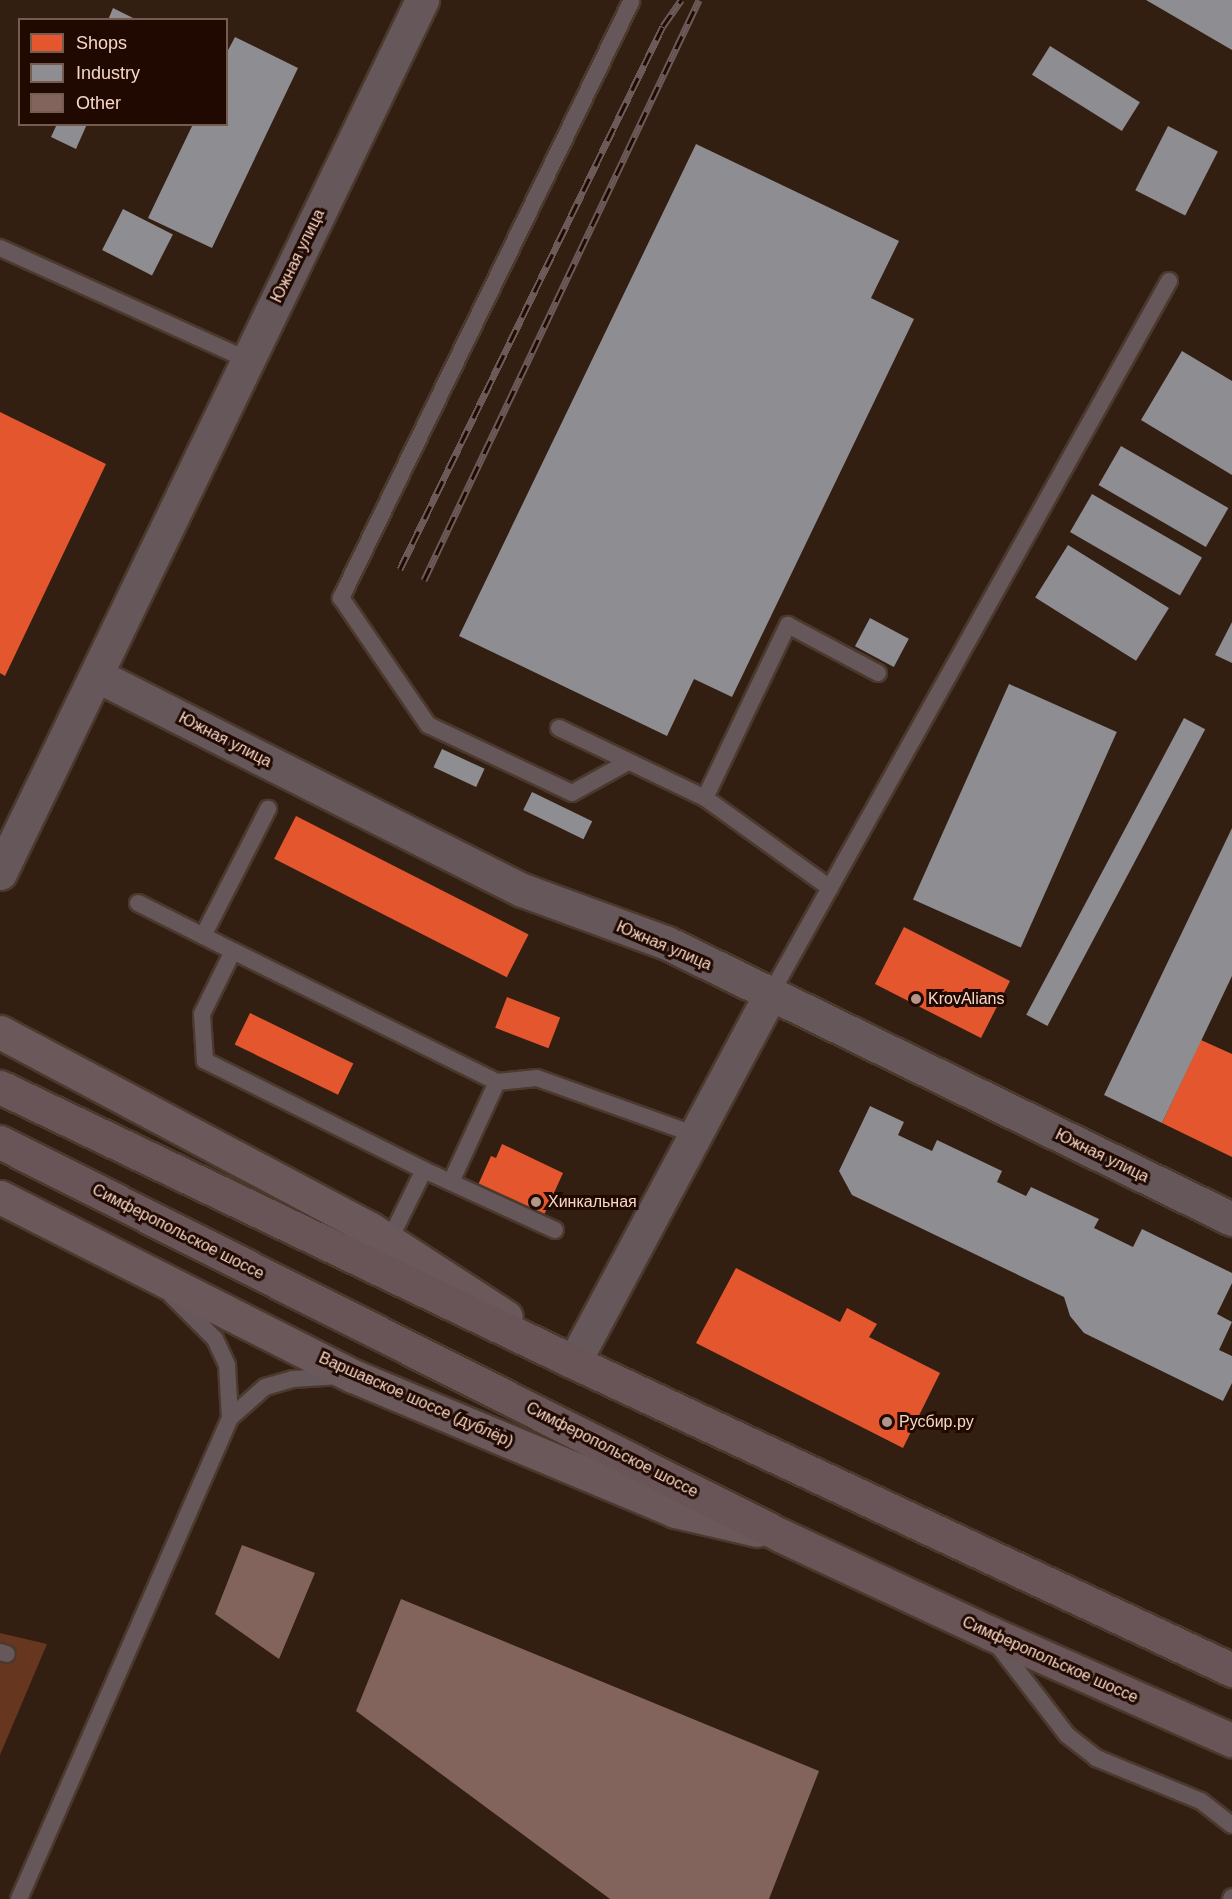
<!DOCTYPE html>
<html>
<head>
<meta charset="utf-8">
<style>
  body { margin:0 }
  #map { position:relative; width:1232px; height:1899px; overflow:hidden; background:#331e12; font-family:Arial,sans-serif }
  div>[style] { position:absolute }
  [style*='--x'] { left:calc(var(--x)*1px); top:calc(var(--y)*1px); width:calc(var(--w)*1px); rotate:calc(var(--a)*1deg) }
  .green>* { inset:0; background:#66371e }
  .shops>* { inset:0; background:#e4572e; transform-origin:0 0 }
  .industry>* { inset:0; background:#8d8d92; transform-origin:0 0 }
  .building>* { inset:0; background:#82645c }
  .roads { filter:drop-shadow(2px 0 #4c392e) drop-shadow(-2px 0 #4c392e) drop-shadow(0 2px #4c392e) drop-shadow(0 -2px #4c392e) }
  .lane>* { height:16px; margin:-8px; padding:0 8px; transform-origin:8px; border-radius:8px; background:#66575b }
  .street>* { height:33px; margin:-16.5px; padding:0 16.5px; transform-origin:16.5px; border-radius:16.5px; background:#66575b }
  .secondary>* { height:33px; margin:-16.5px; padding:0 16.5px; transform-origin:16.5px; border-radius:16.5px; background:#6a585b }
  .primary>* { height:33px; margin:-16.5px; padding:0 16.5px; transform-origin:16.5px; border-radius:16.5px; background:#695557 }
  .rail>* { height:7px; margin-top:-3.5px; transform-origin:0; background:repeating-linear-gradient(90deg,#1f0901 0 14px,#6b5a58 0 28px); box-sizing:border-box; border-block:2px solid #6b5a58 }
  .dots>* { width:16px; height:16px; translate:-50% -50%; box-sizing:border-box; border:3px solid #1f0901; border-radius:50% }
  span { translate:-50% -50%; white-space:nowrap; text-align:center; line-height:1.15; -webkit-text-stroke:6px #1f0901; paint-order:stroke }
  .street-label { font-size:16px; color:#f8d7c7 }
  .poi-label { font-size:16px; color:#f8d7c7 }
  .left { translate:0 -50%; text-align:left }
  .legend { position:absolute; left:18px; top:18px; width:210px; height:108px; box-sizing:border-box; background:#1f0901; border:2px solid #765b50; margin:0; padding:8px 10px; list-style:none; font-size:18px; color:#f8d7c7 }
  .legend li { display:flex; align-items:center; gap:12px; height:30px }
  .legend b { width:30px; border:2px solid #765b50 }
</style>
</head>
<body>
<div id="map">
  <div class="green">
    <div style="clip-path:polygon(0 1633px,47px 1644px,0 1755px)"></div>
  </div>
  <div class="shops">
    <div style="clip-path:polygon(0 412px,106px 464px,5px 676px,0 673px)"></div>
    <div style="left:296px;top:816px;width:261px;height:48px;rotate:27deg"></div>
    <div style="left:904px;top:927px;width:119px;height:64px;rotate:27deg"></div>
    <div style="left:507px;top:997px;width:57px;height:33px;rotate:21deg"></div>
    <div style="left:250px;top:1013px;width:115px;height:35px;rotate:26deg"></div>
    <div style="clip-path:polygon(1201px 1040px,1232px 1054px,1232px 1157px,1162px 1123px)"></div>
    <div style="clip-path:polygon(502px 1144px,563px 1173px,544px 1215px,478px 1185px,491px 1156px,496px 1158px)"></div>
    <div style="clip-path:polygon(736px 1268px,840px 1322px,847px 1308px,877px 1324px,869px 1337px,940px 1373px,903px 1448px,696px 1343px)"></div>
  </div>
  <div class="industry">
    <div style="clip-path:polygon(1146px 0,1232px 0,1232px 50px)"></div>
    <div style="clip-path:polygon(113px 8px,137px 20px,108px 20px)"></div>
    <div style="clip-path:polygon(235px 37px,298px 68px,212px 248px,148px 218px,193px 124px,226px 124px,226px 54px)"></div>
    <div style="left:1050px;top:46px;width:106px;height:34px;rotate:32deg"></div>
    <div style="clip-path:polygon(57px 124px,87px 124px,76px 149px,51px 137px)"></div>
    <div style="left:1168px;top:126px;width:56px;height:72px;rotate:27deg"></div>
    <div style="clip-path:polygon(696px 144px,899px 241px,871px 298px,914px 319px,732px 697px,694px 679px,667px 736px,459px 636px)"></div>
    <div style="left:123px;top:209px;width:56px;height:46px;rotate:27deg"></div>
    <div style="clip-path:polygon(1182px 351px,1232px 381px,1232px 475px,1141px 420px)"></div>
    <div style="left:1121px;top:446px;width:124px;height:45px;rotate:30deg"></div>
    <div style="left:1092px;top:494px;width:127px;height:44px;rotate:30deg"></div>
    <div style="left:1068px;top:545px;width:119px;height:62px;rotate:32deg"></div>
    <div style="left:870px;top:618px;width:44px;height:32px;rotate:28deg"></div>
    <div style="clip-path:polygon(1232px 622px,1232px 663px,1215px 655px)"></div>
    <div style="left:1009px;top:684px;width:118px;height:236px;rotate:24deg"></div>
    <div style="left:1184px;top:718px;width:24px;height:336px;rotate:28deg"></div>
    <div style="left:442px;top:749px;width:47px;height:20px;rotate:25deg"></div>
    <div style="left:532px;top:792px;width:67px;height:20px;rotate:26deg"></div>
    <div style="clip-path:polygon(1232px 828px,1232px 976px,1162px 1123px,1104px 1095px)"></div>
    <div style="clip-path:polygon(870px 1106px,904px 1122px,898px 1135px,932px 1151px,937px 1140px,1002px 1171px,997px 1182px,1026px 1196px,1031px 1187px,1099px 1219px,1094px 1228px,1133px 1247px,1142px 1229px,1232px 1273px,1232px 1283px,1217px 1314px,1232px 1322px,1219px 1350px,1232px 1356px,1232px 1383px,1223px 1401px,1084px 1333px,1070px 1316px,1064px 1297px,852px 1195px,839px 1171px)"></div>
  </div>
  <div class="building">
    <div style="clip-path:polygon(242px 1545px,315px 1573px,279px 1659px,215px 1614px)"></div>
    <div style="clip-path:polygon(401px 1599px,819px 1771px,769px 1899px,610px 1899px,356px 1711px)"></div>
  </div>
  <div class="roads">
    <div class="lane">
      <div style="--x:0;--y:248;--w:272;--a:24.3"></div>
      <div style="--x:559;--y:728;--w:162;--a:25.6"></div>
      <div style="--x:628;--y:762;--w:64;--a:151"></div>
      <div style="--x:572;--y:793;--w:159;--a:-154.7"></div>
      <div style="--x:428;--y:725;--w:154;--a:-124.4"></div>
      <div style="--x:341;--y:598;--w:663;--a:-64.05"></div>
      <div style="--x:830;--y:888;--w:154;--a:-144.2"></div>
      <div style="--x:705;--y:798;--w:192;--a:-64.4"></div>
      <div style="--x:788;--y:625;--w:102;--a:28.1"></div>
      <div style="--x:138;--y:903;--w:106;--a:26.8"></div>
      <div style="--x:203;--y:936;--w:143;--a:-62.9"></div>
      <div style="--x:770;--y:995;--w:818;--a:-60.8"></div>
      <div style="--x:497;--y:1082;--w:40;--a:-5.7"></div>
      <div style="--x:537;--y:1078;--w:169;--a:19.7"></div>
      <div style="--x:424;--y:1170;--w:144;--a:24.6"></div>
      <div style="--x:389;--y:1241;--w:79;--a:-63.8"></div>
      <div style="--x:424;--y:1170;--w:245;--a:-153.5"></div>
      <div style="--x:205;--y:1061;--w:47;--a:-93.7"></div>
      <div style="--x:202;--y:1014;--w:70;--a:-63.8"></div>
      <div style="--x:233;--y:951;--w:295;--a:26.4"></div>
      <div style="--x:497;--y:1082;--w:110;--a:114.7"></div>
      <div style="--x:171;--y:1295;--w:62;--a:45"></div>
      <div style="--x:215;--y:1339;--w:29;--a:65"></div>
      <div style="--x:227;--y:1365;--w:53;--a:86.8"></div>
      <div style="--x:997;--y:1644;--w:115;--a:52.4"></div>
      <div style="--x:1067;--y:1735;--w:37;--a:38"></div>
      <div style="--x:1096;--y:1758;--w:113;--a:22.3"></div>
      <div style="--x:1201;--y:1801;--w:39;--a:38"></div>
      <div style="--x:0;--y:1652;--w:7;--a:16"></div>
      <div style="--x:19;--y:1899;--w:525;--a:-66.31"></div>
      <div style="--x:230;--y:1418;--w:47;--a:-41.5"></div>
      <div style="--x:265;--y:1387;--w:29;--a:-16"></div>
      <div style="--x:293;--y:1379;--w:47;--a:-3.7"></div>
      <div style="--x:1231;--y:1899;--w:2;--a:-63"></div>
    </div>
    <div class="street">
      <div style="--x:96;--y:675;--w:477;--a:26.8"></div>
      <div style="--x:522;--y:890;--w:154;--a:20.1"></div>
      <div style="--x:667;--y:943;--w:629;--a:26.04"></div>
      <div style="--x:0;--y:873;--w:970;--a:-64.2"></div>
      <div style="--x:574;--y:1362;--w:416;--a:-61.9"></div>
    </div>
    <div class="secondary">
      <div style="--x:0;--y:1032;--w:418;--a:28"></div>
      <div style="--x:369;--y:1228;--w:163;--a:33"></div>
      <div style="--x:0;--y:1197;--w:396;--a:26.9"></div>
      <div style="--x:353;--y:1376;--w:349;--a:22.7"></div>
      <div style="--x:675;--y:1511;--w:84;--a:13"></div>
    </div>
    <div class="primary">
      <div style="--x:0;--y:1087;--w:636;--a:25.6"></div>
      <div style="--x:574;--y:1362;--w:727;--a:25.08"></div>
      <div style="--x:0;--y:1142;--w:876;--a:26.74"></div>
      <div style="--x:782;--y:1536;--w:230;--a:25"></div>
      <div style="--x:990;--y:1633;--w:265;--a:23.9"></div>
    </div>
  </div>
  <div class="rail">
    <div style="--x:400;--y:569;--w:603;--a:-64.16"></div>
    <div style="--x:663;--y:26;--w:32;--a:-55"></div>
    <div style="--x:424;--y:580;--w:642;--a:-64.63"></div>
  </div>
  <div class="dots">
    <div style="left:916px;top:999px;background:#b39688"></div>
    <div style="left:536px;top:1202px;background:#b39688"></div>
    <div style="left:887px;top:1422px;background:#b39688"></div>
  </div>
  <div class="street-label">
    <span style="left:298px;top:256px;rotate:-64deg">Южная улица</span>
    <span style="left:225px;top:740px;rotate:27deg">Южная улица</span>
    <span style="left:664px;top:946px;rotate:23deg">Южная улица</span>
    <span style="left:1102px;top:1156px;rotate:26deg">Южная улица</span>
    <span style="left:178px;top:1232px;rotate:27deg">Симферопольское шоссе</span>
    <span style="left:416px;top:1400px;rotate:24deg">Варшавское шоссе (дублёр)</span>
    <span style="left:612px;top:1450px;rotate:27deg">Симферопольское шоссе</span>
    <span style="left:1050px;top:1660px;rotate:24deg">Симферопольское шоссе</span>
  </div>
  <div class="poi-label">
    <span class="left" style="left:928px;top:999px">KrovAlians</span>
    <span class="left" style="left:548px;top:1202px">Хинкальная</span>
    <span class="left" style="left:899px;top:1422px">Русбир.ру</span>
  </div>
  <ul class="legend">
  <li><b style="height:16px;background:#e4572e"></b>Shops</li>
  <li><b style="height:16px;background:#8d8d92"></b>Industry</li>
  <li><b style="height:16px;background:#82645c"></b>Other</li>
  </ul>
</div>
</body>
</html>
